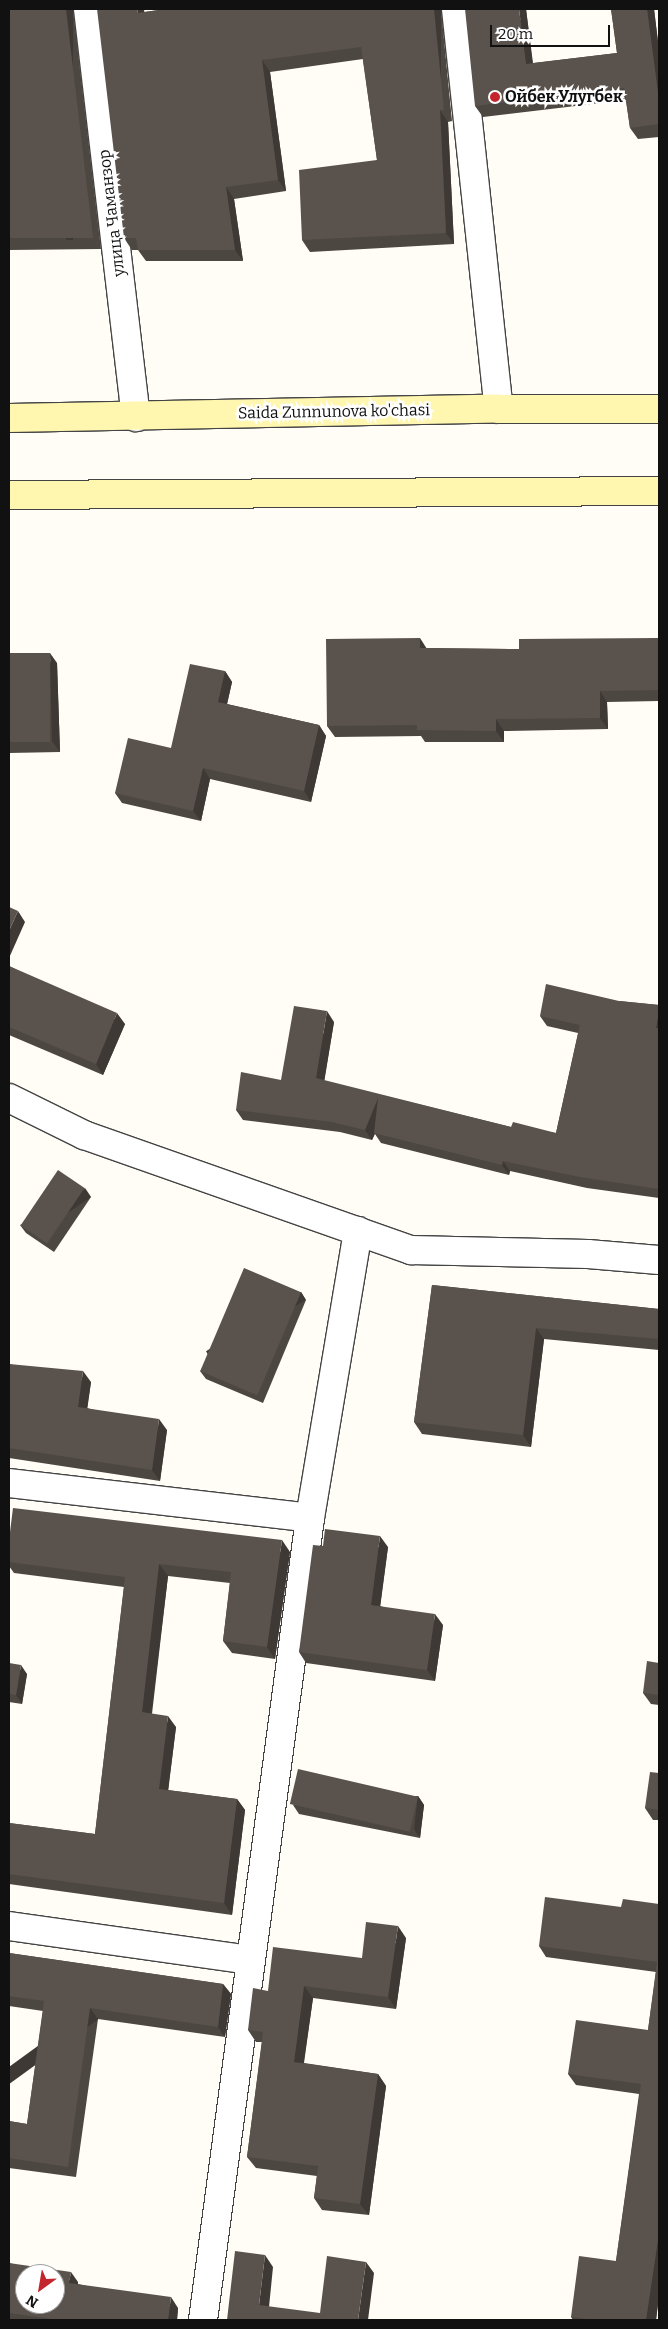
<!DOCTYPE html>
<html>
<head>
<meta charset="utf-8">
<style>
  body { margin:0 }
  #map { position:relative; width:668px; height:2329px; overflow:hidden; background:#fffdf5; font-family:Bitter,serif }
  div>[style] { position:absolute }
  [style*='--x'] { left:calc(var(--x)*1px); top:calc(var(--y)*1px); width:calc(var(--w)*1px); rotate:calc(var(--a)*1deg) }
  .roads { filter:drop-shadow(1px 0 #444) drop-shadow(-1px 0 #444) drop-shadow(0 1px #444) drop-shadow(0 -1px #444) }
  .minor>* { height:28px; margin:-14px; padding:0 14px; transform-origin:14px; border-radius:14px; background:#fff }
  .secondary>* { height:28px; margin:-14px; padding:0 14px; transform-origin:14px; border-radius:14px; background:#fff6b0 }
  .wall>* { inset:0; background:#4d4742 }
  .shaded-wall>* { inset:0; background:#3f3936; transform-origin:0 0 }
  .building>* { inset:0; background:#5a524d; transform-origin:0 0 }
  .dots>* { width:14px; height:14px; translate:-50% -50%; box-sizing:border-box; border:2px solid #fff; border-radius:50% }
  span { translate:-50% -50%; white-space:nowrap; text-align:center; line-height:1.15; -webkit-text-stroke:5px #fff; paint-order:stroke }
  .poi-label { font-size:16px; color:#111; font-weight:700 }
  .left { translate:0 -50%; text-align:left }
  .street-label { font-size:16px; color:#111 }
  .frame { position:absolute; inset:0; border:10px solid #111; pointer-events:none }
  .north { position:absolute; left:15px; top:2264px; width:50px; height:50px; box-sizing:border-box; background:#fff; border:1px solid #a0a0a0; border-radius:50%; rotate:212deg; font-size:14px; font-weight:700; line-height:20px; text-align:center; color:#111 }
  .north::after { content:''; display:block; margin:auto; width:18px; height:22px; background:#c4262e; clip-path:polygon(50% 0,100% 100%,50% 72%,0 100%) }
  .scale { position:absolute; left:490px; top:25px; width:120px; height:22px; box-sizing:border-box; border:2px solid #111; border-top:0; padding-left:6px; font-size:15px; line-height:18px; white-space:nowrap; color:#111; -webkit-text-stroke:4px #fff; paint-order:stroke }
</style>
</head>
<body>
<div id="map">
  <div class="roads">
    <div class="minor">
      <div style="--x:88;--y:9;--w:411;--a:83.3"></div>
      <div style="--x:456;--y:9;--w:402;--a:83.9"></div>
      <div style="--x:9;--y:1098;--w:84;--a:26.3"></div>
      <div style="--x:84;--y:1135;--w:347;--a:19.4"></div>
      <div style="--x:411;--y:1250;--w:177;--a:1.3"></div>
      <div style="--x:588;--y:1254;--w:71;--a:4.8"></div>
      <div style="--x:9;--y:1483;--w:303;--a:6.6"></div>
      <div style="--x:9;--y:1926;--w:243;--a:8"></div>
      <div style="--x:203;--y:2320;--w:809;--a:-82.4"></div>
      <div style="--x:310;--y:1518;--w:291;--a:-80.5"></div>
    </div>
    <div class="secondary">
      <div style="--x:9;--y:418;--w:490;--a:-1.1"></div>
      <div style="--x:499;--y:409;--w:160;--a:0"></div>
      <div style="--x:9;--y:495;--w:650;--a:-0.35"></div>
    </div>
  </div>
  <div class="wall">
    <div style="clip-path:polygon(9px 9px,73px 9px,101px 249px,9px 250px)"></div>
    <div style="clip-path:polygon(166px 9px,441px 9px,452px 121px,448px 122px,454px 244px,310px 252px,302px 240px,377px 160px,363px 59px,270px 72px,286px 191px,234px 199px,243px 261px,146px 261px,138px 250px,132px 250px,124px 238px,144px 12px)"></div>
    <div style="clip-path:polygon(526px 9px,533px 63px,617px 53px,611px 9px,654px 9px,659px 50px,659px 137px,638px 139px,630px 128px,626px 100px,483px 117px,475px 106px)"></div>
    <div style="clip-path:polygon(659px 638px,659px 701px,607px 702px,608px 729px,504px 731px,504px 742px,425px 742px,421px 736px,335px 737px,327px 726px,426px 648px,519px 649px)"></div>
    <div style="clip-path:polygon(9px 653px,57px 663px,60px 752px,9px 753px)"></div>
    <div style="clip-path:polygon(225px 671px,232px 682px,227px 704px,319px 725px,326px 736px,311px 802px,210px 779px,201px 821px,122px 803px,115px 793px,171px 748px)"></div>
    <div style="clip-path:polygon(9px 966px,125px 1024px,103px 1075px,9px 1035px)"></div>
    <div style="clip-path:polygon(619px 1001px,659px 1005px,659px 1198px,587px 1188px,510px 1171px,509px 1175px,381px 1143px,375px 1134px,372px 1140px,340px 1132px,243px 1120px,236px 1110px,281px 1080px,334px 1022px,324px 1081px,511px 1127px,556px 1133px,578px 1033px,547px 1026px,540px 1016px)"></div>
    <div style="clip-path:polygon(91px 1197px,54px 1252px,26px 1233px,20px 1225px)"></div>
    <div style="clip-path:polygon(432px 1285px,659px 1309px,659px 1350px,544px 1339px,531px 1447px,422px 1434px,414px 1422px)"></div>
    <div style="clip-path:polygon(301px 1292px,306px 1300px,263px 1403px,206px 1379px,200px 1371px)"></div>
    <div style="clip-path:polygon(9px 1364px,91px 1382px,87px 1408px,167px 1430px,160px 1481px,9px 1458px)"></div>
    <div style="clip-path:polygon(9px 1540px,290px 1552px,275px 1659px,232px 1653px,223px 1641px,230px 1583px,168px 1576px,152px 1714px,176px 1727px,168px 1790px,237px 1799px,245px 1810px,232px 1915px,9px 1884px,9px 1823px,95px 1834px,124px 1587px,14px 1573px,9px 1566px)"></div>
    <div style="clip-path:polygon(323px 1546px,388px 1547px,380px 1606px,443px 1625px,435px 1681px,306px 1663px,299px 1652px)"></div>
    <div style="clip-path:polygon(9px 1663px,27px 1674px,22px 1704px,9px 1702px)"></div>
    <div style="clip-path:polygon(659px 1663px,659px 1705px,651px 1704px,643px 1693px)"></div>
    <div style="clip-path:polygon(659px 1773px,659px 1820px,653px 1820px,645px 1808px)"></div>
    <div style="clip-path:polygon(418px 1796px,424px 1805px,420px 1838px,299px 1814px,293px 1805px)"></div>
    <div style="clip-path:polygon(659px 1904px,659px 2296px,656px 2320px,573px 2320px,571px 2317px,616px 2261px,639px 2094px,576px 2085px,568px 2074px,648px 2030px,656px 1972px,546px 1957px,539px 1946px,621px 1907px)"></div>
    <div style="clip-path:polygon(406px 1938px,396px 2009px,313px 1998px,304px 2063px,378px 2074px,386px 2086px,369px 2215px,322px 2210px,314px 2198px,317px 2176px,256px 2168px,247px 2157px,262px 2042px,256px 2042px,248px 2030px,268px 1991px,362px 1958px)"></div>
    <div style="clip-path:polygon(9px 1953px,223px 1984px,231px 1994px,225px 2037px,98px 2019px,76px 2177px,9px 2168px,9px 2121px,27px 2124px,43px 2011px,9px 2006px)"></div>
    <div style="clip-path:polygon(9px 2263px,78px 2282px,78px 2284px,178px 2308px,177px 2320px,9px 2320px)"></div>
  </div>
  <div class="shaded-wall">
    <div style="left:66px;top:9px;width:7px;height:231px"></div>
    <div style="clip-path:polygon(137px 9px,144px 9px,146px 24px,138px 13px)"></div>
    <div style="left:434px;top:9px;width:7px;height:101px"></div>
    <div style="clip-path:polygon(519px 9px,526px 9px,534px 75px,526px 64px)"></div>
    <div style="clip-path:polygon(647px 9px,654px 9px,659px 50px,659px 94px,658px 93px)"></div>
    <div style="clip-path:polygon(262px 60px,270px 72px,286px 191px,278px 180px)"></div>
    <div style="clip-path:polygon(440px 110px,448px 122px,454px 244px,446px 233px)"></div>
    <div style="clip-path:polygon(226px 187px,234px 199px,243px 261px,235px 250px)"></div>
    <div style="clip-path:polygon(420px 638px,427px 649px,420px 648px)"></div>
    <div style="clip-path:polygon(50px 653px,57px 663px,60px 752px,52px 741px)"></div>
    <div style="clip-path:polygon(225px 671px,232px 682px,225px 713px,218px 702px)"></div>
    <div style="clip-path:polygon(600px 691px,607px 702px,608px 729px,600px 718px)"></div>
    <div style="clip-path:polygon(496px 719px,504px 731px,504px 742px,496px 731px)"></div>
    <div style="clip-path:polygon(319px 725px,326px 736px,311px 802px,304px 791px)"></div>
    <div style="clip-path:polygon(203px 768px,210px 779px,201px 821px,193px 811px)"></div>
    <div style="clip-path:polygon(18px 911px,25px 922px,9px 958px,9px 931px)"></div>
    <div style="clip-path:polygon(327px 1011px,334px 1022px,323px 1089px,316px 1078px)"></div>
    <div style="clip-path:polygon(659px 1011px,659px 1032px,656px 1028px)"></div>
    <div style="clip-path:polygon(117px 1013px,125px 1024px,103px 1075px,96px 1064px)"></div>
    <div style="clip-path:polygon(378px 1098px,385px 1108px,372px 1140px,365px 1130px)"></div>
    <div style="clip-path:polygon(503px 1161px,510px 1171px,509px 1175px,502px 1165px)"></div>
    <div style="left:85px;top:1188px;width:11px;height:66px;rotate:56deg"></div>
    <div style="left:301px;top:1292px;width:9px;height:112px;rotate:58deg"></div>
    <div style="clip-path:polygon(536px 1328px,544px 1339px,531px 1447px,523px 1435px)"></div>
    <div style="clip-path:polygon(83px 1371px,91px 1382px,86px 1418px,78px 1407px)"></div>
    <div style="clip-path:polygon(159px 1419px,167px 1430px,160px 1481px,152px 1470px)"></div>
    <div style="clip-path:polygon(380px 1536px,388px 1547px,379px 1616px,371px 1605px)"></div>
    <div style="clip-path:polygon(282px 1540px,290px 1552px,275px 1659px,267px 1647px)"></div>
    <div style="clip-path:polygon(159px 1564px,168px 1576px,150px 1724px,142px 1712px)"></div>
    <div style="clip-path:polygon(435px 1614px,443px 1625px,435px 1681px,427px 1670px)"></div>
    <div style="clip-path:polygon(21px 1665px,27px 1674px,22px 1704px,16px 1695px)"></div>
    <div style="clip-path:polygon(168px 1716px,176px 1727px,167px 1800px,159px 1789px)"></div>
    <div style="clip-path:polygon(418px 1796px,424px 1805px,420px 1838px,414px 1829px)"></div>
    <div style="clip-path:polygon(237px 1799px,245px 1810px,232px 1915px,224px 1903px)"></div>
    <div style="clip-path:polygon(398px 1926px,406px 1938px,396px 2009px,388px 1997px)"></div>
    <div style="clip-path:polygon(223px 1984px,231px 1994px,225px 2037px,218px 2027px)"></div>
    <div style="clip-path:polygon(304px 1986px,313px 1998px,302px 2074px,294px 2062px)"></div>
    <div style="left:90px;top:2008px;width:14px;height:161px;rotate:54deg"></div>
    <div style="clip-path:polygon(378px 2074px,386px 2086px,369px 2215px,360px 2204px)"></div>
    <div style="clip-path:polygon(659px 2233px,659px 2296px,656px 2320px,646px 2320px)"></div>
    <div style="clip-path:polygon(265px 2255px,273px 2267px,268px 2317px,259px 2305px)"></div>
    <div style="clip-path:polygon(366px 2262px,374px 2273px,368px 2320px,358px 2320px)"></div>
    <div style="clip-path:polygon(71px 2272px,78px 2282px,77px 2294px,69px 2283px)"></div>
    <div style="clip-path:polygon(171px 2297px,178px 2308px,177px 2320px,168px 2320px)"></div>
  </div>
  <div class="building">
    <div style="clip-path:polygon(9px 9px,66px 9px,93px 238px,9px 238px)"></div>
    <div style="clip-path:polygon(97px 9px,137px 9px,138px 13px,166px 9px,434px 9px,444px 110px,440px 110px,446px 233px,302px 240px,299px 170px,377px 160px,361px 47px,262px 60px,278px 180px,226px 187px,235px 250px,138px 250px,136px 238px,124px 238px)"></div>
    <div style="clip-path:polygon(465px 9px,519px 9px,526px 64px,617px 53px,611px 9px,647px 9px,658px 93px,659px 93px,659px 124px,630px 128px,624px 88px,475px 106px)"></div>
    <div style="clip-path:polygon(420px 638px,420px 648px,519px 649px,519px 639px,659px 638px,659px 702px,659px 690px,600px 691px,600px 718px,496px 719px,496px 731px,417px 730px,417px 725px,327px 726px,326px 639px)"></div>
    <div style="left:9px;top:653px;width:41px;height:89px"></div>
    <div style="clip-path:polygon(190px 664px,225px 671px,218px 702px,319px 725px,304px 791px,203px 768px,193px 811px,115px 793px,128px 738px,171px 748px)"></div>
    <div style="clip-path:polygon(9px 907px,18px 911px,9px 931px)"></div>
    <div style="clip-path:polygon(9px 966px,117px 1013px,96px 1064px,9px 1027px)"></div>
    <div style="clip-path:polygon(546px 984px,619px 1001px,659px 1005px,659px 1011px,656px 1028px,659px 1028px,659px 1189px,580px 1177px,503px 1161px,502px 1165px,374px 1133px,378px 1098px,365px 1130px,332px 1122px,236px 1110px,241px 1072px,281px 1080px,294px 1006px,327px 1011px,316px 1078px,511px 1127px,513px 1122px,556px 1133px,580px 1025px,540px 1016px)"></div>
    <div style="left:58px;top:1170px;width:32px;height:67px;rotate:34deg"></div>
    <div style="left:244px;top:1268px;width:62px;height:112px;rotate:23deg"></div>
    <div style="clip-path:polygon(432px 1285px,659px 1309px,659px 1339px,536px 1328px,523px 1435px,414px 1422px)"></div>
    <div style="clip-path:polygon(9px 1364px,83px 1371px,78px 1407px,159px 1419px,152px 1470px,9px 1448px)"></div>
    <div style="clip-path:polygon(13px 1508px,282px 1540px,267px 1647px,223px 1641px,231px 1572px,159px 1564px,142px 1712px,168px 1716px,159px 1789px,237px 1799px,224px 1903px,9px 1874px,9px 1823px,95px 1834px,125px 1577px,9px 1562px,9px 1540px)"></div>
    <div style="clip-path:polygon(325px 1529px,380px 1536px,371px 1605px,435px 1614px,427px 1670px,299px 1652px,313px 1545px,323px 1546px)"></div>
    <div style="clip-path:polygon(647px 1661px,659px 1663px,659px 1695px,643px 1693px)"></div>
    <div style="clip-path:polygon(9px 1663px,21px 1665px,16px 1695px,9px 1694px)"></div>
    <div style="left:298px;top:1769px;width:123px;height:36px;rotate:13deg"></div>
    <div style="clip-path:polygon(650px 1772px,659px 1773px,659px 1810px,645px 1808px)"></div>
    <div style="clip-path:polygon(545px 1897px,621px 1907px,623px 1899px,659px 1904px,659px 2233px,646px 2320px,593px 2320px,571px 2317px,579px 2256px,616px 2261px,641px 2084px,568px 2074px,576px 2020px,648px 2030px,657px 1962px,539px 1946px)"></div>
    <div style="clip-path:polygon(366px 1922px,398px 1926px,388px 1997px,304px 1986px,294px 2062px,378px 2074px,360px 2204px,314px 2198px,318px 2166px,247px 2157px,263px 2032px,248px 2030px,253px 1988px,268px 1991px,273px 1947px,362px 1958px)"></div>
    <div style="clip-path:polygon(9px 1953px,223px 1984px,218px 2027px,90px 2008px,68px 2167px,9px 2158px,9px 2121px,27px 2124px,44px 2001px,9px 1996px)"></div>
    <div style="clip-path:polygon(235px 2251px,265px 2255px,259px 2305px,320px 2313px,327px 2256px,366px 2262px,358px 2320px,227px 2320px)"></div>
    <div style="clip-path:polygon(evenodd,9px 2263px,71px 2272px,69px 2283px,171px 2297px,168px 2320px,59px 2320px,9px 2313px,9px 2263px,25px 2274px,55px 2274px,55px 2304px,25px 2304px,25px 2274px)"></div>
  </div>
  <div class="dots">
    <div style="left:495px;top:97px;background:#c4262e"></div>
  </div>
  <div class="poi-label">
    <span class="left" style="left:505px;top:97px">Ойбек Улугбек</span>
  </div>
  <div class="street-label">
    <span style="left:112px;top:213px;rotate:-97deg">улица Чаманзор</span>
    <span style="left:334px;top:412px;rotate:-1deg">Saida Zunnunova ko'chasi</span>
  </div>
  <div class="frame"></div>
  <div class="north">N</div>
  <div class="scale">20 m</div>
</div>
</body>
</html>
